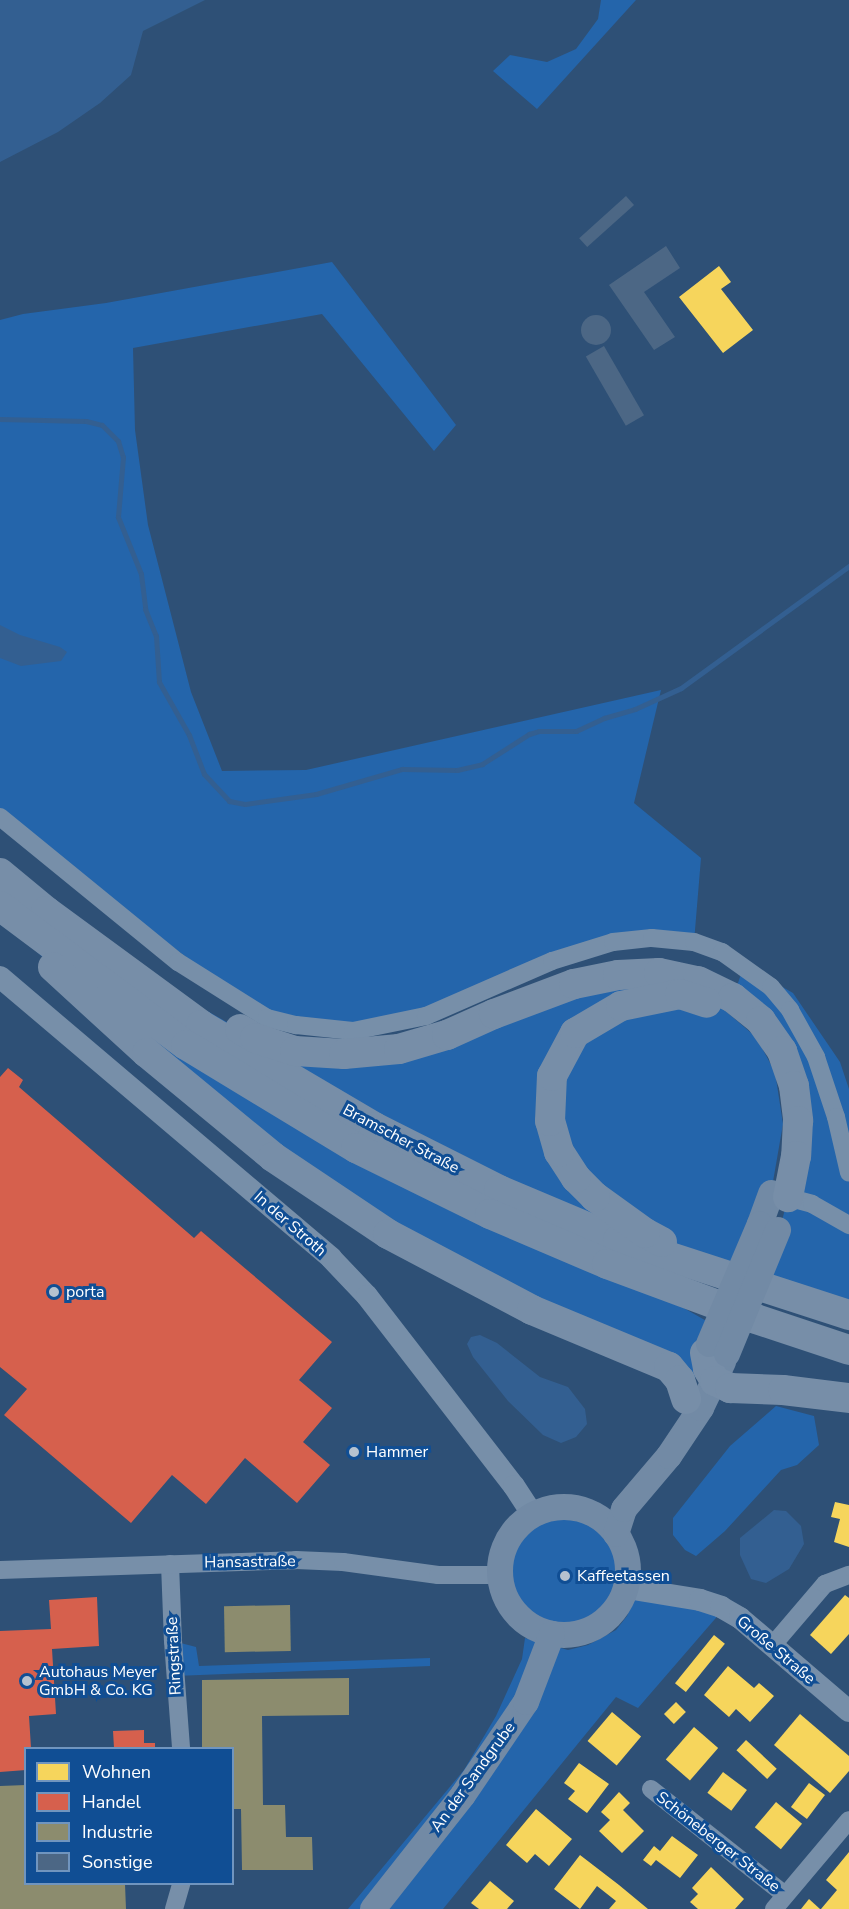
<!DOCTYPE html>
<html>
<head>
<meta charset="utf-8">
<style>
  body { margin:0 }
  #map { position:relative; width:849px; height:1909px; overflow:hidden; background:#2e5076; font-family:"Nunito Sans",sans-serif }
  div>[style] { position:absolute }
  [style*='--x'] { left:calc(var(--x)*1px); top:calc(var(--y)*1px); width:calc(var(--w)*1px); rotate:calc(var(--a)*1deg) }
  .green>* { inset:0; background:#2465ab }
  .round { border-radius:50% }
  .water>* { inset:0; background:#335f91 }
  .homes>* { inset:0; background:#f6d55c; transform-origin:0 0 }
  .shops>* { inset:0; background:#d6604d }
  .industry>* { inset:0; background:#8c8c6e; transform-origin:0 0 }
  .stream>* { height:5px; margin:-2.5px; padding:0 2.5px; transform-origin:2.5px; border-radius:2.5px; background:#335f91 }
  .building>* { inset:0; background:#4c6785; transform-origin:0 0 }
  .minor>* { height:18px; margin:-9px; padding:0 9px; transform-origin:9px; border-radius:9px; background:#778fa9 }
  .tertiary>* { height:22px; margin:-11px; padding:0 11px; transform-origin:11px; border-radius:11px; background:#778fa9 }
  .secondary>* { height:26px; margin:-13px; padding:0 13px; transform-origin:13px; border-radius:13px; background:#728aa5 }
  .secondary>.ring { margin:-13px; padding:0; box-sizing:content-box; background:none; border:26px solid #728aa5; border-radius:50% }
  .trunk>* { height:30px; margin:-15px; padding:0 15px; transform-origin:15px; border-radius:15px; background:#778ea8 }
  .secondary-bridge>* { height:26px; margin:-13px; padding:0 13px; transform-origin:13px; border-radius:13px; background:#728aa5 }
  .dots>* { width:16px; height:16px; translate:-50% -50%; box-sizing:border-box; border:3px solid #104e94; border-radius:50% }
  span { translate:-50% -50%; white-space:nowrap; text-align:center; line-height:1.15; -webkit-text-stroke:6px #104e94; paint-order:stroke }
  .street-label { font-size:16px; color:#fff }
  .poi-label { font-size:16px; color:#fff }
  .left { translate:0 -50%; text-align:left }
  .legend { position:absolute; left:24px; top:1747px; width:210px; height:138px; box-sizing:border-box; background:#104e94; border:2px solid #7095bf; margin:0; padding:8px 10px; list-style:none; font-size:18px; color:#fff }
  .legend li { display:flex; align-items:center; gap:12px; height:30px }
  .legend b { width:30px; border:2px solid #7095bf }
</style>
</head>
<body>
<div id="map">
  <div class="green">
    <div style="clip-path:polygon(601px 0,636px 0,537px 109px,493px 71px,510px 55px,547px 62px,576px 49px,598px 19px)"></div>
    <div style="clip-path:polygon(332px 262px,456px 425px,434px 451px,322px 314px,133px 348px,135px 430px,148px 525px,191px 692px,222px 771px,306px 770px,661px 690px,634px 803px,701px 858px,694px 942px,613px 942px,387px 1025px,267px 1018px,0 817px,0 320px,23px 314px,106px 303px)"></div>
    <div style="clip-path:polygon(0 918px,717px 1327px,686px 1399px,680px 1380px,388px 1234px,147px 1053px)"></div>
    <div style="clip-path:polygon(744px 965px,793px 993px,840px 1062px,849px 1089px,849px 1315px,765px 1288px,788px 1197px,794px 1084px,733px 998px)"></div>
    <div style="clip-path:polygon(618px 975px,722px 1008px,756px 1037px,775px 1072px,783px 1124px,771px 1193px,726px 1275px,499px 1190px,155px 992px,209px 1012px,255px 1038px,344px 1054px)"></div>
    <div style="clip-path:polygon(776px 1406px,814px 1416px,819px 1445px,797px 1465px,781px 1470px,725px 1531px,696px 1556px,685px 1550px,673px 1535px,673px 1518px,730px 1446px)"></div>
    <div class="round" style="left:508px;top:1514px;width:114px;height:114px"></div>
    <div style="clip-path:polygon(639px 1589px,721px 1612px,638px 1708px,616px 1697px,443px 1909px,348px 1909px,464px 1770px,496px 1716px,522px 1659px,525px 1638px,568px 1650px,588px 1645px,616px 1630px,627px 1616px)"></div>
    <div style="clip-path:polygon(173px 1641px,196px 1647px,199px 1666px,430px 1658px,430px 1666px,175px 1676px)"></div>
  </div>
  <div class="water">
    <div style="clip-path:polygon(0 0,205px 0,143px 31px,131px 75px,100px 103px,58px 132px,0 162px)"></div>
    <div style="clip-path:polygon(0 625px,20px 635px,60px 647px,67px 652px,61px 661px,21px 666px,0 658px)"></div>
    <div style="clip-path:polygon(480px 1335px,497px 1343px,540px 1377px,568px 1387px,585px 1409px,587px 1424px,576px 1437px,561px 1443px,543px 1435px,508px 1401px,473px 1357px,467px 1344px,471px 1337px)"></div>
    <div style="clip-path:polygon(774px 1510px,786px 1511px,801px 1526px,804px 1544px,789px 1569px,766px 1583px,751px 1579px,740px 1555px,740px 1538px)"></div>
  </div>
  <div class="homes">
    <div style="clip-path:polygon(719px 266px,731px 282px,721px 289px,753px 330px,723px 353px,679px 297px)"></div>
    <div style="clip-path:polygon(835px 1502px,849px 1505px,849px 1547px,834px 1542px,840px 1519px,831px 1517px)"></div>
    <div style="clip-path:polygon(845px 1595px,849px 1598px,849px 1634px,831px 1654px,810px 1635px)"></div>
    <div style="left:714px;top:1635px;width:14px;height:62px;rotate:39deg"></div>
    <div style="clip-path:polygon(728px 1666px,754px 1688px,759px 1683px,774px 1696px,750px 1722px,736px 1709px,729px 1717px,704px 1695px)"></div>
    <div style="left:676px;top:1702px;width:14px;height:17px;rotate:45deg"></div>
    <div style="left:612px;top:1712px;width:38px;height:38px;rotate:40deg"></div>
    <div style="clip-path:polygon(800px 1714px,849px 1756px,849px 1771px,830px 1793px,774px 1745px)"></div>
    <div style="left:694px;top:1727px;width:32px;height:43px;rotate:41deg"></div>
    <div style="left:746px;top:1740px;width:42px;height:14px;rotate:43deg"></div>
    <div style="clip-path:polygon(579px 1763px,609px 1784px,587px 1813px,568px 1799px,575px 1791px,564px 1783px)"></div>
    <div style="left:723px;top:1772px;width:30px;height:26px;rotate:37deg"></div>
    <div style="left:809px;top:1783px;width:20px;height:30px;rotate:37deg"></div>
    <div style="clip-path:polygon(619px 1792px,630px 1803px,623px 1810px,644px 1831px,622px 1853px,599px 1831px,610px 1820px,601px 1812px)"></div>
    <div style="left:776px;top:1802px;width:34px;height:33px;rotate:40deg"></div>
    <div style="clip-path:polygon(536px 1809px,572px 1839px,549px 1866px,535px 1854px,527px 1863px,506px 1845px)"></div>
    <div style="clip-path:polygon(672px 1836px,698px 1855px,680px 1878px,656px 1860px,651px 1866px,643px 1860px,654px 1846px,660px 1851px)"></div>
    <div style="clip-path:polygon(849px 1852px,849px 1909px,821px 1909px,837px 1890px,826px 1880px)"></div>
    <div style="clip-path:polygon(580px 1855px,619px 1885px,648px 1909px,609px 1909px,616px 1901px,597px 1886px,580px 1909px,554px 1889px)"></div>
    <div style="clip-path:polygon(711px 1867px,744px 1899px,735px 1909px,698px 1909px,690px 1902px,698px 1894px,692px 1888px)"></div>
    <div style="clip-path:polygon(490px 1881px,514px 1901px,507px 1909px,479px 1909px,471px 1903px)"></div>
    <div style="clip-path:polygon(809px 1899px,820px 1909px,801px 1909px)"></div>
  </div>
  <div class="shops">
    <div style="clip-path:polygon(8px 1068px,23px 1080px,19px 1087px,194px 1238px,201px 1231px,332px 1342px,299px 1380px,332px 1408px,303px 1442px,330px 1465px,297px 1503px,245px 1458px,206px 1504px,172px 1475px,131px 1523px,4px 1415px,27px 1389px,0 1367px,0 1077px)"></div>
    <div style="clip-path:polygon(97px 1597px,99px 1646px,52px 1649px,56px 1714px,29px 1716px,31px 1748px,26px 1748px,26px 1770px,0 1772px,0 1631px,51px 1629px,49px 1600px)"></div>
    <div style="clip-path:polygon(144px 1730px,144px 1743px,155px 1743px,155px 1748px,114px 1748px,113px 1731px)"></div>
  </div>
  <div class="industry">
    <div style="left:290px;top:1605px;width:46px;height:66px;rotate:89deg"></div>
    <div style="clip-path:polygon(349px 1678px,349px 1715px,262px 1716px,263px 1805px,285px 1805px,286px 1837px,312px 1837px,313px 1870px,242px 1870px,241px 1809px,232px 1809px,232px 1748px,202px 1748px,202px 1680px)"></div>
    <div style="clip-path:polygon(26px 1785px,26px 1884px,125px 1884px,126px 1909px,0 1909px,0 1786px)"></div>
  </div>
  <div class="stream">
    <div style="--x:0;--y:419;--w:86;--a:1.3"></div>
    <div style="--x:86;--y:421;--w:16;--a:14"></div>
    <div style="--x:102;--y:425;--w:23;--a:45"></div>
    <div style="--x:118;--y:441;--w:17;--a:73"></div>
    <div style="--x:123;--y:457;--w:60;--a:94.8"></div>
    <div style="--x:118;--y:517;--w:61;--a:68"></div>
    <div style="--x:141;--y:574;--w:35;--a:83"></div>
    <div style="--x:145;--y:609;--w:29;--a:68"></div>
    <div style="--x:156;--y:636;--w:46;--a:86.3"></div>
    <div style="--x:159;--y:682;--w:61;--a:60.5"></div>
    <div style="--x:189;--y:735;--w:42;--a:69"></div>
    <div style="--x:204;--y:774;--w:37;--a:47"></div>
    <div style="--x:229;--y:801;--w:16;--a:11"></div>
    <div style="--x:245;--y:804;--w:72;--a:-8"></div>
    <div style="--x:316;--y:794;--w:90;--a:-16.2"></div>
    <div style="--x:402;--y:769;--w:55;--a:1"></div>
    <div style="--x:457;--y:770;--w:26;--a:-13"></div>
    <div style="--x:482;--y:764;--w:56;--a:-32.6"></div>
    <div style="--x:529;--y:734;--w:10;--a:-17"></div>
    <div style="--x:539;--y:731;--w:37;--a:0"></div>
    <div style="--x:576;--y:731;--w:31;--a:-25"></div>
    <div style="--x:604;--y:718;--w:32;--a:-16"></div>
    <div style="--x:635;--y:709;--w:51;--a:-24.5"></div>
    <div style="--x:681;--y:688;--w:208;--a:-36"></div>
  </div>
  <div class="building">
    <div style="left:626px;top:196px;width:12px;height:63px;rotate:48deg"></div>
    <div style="clip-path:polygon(666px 246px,680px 268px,644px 292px,675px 337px,654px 350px,609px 285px)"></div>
    <div class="round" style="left:581px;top:315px;width:30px;height:30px"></div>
    <div style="left:604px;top:346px;width:80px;height:21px;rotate:60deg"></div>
  </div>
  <div class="minor">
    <div style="--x:0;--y:817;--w:230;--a:39.2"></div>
    <div style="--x:178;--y:962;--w:105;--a:32.2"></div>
    <div style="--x:267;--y:1018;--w:30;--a:14"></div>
    <div style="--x:296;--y:1025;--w:57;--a:6"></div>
    <div style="--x:353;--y:1031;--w:75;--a:-11.6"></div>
    <div style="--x:426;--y:1016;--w:137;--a:-23.6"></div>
    <div style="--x:552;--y:961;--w:64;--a:-17.3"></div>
    <div style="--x:613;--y:942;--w:39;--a:-6"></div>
    <div style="--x:652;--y:938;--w:42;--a:5.4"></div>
    <div style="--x:694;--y:942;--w:30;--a:20"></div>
    <div style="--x:722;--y:952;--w:60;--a:35.5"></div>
    <div style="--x:771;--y:987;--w:30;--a:50"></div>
    <div style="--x:790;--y:1010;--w:54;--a:61"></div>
    <div style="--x:816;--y:1057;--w:63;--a:71.6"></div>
    <div style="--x:836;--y:1117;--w:57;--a:76.9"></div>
    <div style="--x:779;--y:1195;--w:34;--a:15"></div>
    <div style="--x:812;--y:1204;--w:43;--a:29.6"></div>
    <div style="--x:170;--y:1564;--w:77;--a:87.8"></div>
    <div style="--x:173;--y:1641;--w:107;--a:85.7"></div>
    <div style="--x:0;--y:1570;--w:296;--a:-1.9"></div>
    <div style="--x:296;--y:1560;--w:47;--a:2.4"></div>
    <div style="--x:343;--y:1562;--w:96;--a:7.8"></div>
    <div style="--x:438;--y:1575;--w:62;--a:0"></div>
    <div style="--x:772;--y:1646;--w:82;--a:-49.5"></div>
    <div style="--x:825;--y:1584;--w:26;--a:-21"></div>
    <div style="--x:651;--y:1789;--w:171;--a:38.3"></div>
    <div style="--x:174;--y:1909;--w:26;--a:-74"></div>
    <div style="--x:774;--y:1909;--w:116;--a:-49.9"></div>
  </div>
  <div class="tertiary">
    <div style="--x:0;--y:977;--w:434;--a:40.3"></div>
    <div style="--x:331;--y:1258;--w:52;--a:46.5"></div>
    <div style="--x:367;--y:1296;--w:240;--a:52.3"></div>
    <div style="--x:514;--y:1486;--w:35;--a:57"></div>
    <div style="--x:627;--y:1588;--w:74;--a:9.3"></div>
    <div style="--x:700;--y:1600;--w:22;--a:18"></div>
    <div style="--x:721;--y:1607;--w:22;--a:30"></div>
    <div style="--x:740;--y:1618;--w:143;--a:40.5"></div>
  </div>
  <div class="secondary">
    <div style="--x:760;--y:1224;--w:33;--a:-70"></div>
    <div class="ring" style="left:500px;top:1507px;width:102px;height:102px"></div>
    <div style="--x:616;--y:1534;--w:26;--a:-72"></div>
    <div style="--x:624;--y:1509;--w:70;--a:-49.7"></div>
    <div style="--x:669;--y:1456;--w:58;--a:-56.3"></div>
    <div style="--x:701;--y:1408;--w:51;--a:-64.4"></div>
    <div style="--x:373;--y:1909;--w:145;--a:-51.7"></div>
    <div style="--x:463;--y:1795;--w:112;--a:-55.9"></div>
    <div style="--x:526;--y:1702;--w:73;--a:-69.1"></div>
  </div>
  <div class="trunk">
    <div style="--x:0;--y:873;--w:60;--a:39.6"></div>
    <div style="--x:46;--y:911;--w:192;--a:36.3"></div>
    <div style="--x:201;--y:1025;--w:201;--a:30.5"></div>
    <div style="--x:374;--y:1127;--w:140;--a:26.7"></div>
    <div style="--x:499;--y:1190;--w:129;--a:22.8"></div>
    <div style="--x:618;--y:1240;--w:243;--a:18"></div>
    <div style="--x:0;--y:906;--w:232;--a:36.8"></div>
    <div style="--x:186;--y:1045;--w:199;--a:31.2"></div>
    <div style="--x:356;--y:1148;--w:149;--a:26.2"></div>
    <div style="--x:490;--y:1214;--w:127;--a:23.1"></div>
    <div style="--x:607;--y:1264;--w:156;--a:20.3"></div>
    <div style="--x:753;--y:1318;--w:101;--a:18.4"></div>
    <div style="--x:53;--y:967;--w:127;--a:42.5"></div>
    <div style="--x:147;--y:1053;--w:163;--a:39.5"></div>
    <div style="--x:273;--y:1157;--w:138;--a:33.8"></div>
    <div style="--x:388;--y:1234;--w:163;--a:27.8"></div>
    <div style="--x:532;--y:1310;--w:148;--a:22.6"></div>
    <div style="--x:669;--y:1367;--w:17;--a:50"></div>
    <div style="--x:680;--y:1380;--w:20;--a:72"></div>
    <div style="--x:240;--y:1029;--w:17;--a:31"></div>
    <div style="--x:255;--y:1038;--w:42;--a:18"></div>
    <div style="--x:295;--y:1051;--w:49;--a:3.5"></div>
    <div style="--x:344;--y:1054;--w:55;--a:-5.2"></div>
    <div style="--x:399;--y:1049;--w:50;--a:-16.3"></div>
    <div style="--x:447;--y:1035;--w:51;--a:-24.1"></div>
    <div style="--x:494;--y:1014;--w:85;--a:-20.6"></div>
    <div style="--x:574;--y:984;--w:45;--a:-11.6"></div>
    <div style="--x:618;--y:975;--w:41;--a:-2.8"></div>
    <div style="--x:659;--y:973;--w:40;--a:12"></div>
    <div style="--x:698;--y:981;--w:39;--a:26"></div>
    <div style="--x:733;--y:998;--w:36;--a:39"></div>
    <div style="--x:761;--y:1021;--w:37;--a:55"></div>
    <div style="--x:782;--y:1051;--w:37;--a:71"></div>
    <div style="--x:794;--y:1086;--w:35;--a:83"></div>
    <div style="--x:798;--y:1121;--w:35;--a:93"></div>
    <div style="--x:796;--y:1156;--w:42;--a:101"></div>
    <div style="--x:662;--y:1242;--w:19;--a:-152"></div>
    <div style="--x:645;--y:1233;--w:62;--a:-144.2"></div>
    <div style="--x:595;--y:1197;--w:27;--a:-135"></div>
    <div style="--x:576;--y:1178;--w:31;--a:-123"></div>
    <div style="--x:559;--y:1152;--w:32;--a:-106"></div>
    <div style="--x:550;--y:1121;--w:45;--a:-87.5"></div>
    <div style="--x:552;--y:1076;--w:49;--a:-61.9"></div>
    <div style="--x:575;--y:1033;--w:53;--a:-30.4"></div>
    <div style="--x:621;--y:1006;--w:60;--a:-11.5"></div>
    <div style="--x:680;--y:994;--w:28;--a:18"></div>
    <div style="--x:705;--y:1353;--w:16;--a:79"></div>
    <div style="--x:708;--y:1369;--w:14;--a:60"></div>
    <div style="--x:715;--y:1381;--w:17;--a:25"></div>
    <div style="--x:730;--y:1388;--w:53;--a:2.2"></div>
    <div style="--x:783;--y:1390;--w:66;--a:6.9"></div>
  </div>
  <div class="secondary-bridge">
    <div style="--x:709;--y:1344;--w:130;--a:-67"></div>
    <div style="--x:727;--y:1354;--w:134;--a:-67.6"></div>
  </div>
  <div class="dots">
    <div style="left:54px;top:1292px;background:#b6c2cf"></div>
    <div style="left:354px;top:1452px;background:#b6c2cf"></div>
    <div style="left:565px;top:1576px;background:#b6c2cf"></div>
    <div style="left:27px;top:1681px;background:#b6c2cf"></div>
  </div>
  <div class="street-label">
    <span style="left:401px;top:1139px;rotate:28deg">Bramscher Straße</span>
    <span style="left:290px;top:1224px;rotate:41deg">In der Stroth</span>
    <span style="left:250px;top:1562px;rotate:-1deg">Hansastraße</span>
    <span style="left:776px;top:1650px;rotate:40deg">Große Straße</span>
    <span style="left:174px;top:1656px;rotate:-93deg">Ringstraße</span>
    <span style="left:473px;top:1777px;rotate:-54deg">An der Sandgrube</span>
    <span style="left:718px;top:1842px;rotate:38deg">Schöneberger Straße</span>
  </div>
  <div class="poi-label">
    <span class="left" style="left:66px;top:1292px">porta</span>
    <span class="left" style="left:366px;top:1452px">Hammer</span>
    <span class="left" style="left:577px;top:1576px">Kaffeetassen</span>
    <span class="left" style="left:39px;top:1681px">Autohaus Meyer<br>GmbH &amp; Co. KG</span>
  </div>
  <ul class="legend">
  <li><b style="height:16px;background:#f6d55c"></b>Wohnen</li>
  <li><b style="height:16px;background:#d6604d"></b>Handel</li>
  <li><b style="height:16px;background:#8c8c6e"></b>Industrie</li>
  <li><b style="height:16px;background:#4c6785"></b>Sonstige</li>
  </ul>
</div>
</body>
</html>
